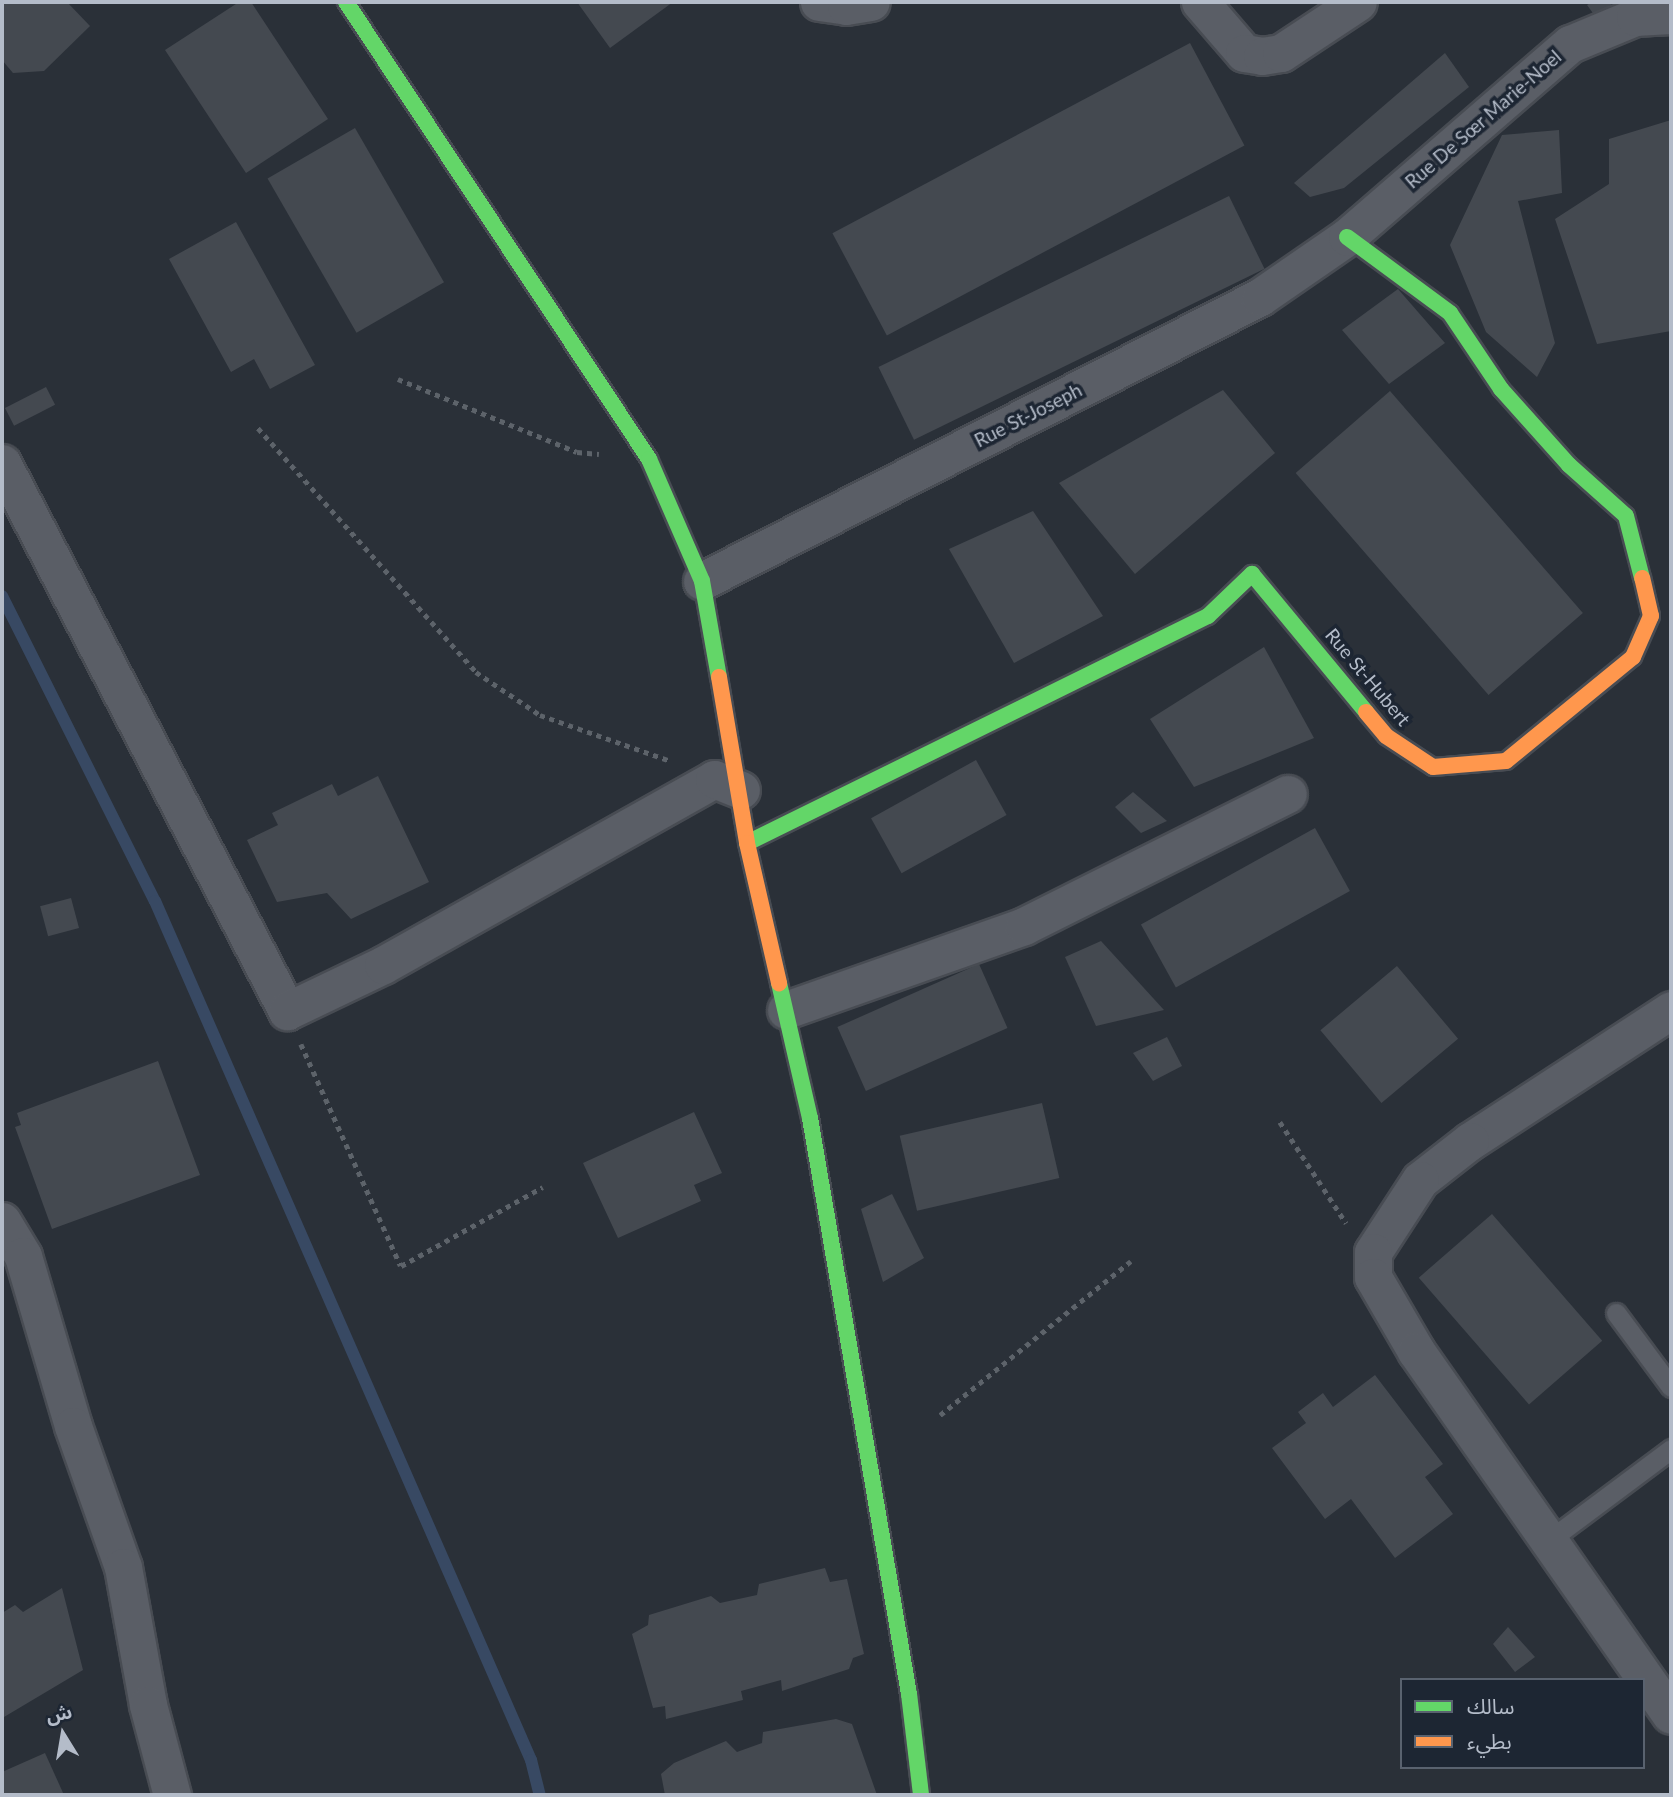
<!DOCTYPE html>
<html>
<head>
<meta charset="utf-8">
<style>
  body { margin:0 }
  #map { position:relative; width:1673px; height:1797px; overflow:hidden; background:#2a3038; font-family:Lato,"Noto Sans Arabic",sans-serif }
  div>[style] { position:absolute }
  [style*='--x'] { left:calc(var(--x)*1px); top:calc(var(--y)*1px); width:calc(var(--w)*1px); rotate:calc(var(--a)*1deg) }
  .stream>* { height:12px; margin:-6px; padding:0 6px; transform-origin:6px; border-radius:6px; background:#384963 }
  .building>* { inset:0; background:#444950; transform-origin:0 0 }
  .path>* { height:4.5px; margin-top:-2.25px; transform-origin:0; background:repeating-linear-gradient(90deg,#5d636a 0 5px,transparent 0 10px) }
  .roads { filter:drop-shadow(2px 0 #484c53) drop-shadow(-2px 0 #484c53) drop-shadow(0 2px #484c53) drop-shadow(0 -2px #484c53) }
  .lane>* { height:19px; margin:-9.5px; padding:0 9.5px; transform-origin:9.5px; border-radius:9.5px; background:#5a5e66 }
  .street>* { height:37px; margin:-18.5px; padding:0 18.5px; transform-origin:18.5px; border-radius:18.5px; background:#5a5e66 }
  .fast>* { height:16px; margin:-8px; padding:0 8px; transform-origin:8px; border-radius:8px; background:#63d668 }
  .slow>* { height:16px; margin:-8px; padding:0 8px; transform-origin:8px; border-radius:8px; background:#ff974d }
  span { translate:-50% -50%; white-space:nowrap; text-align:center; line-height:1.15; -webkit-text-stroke:7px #1d2633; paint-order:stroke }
  .street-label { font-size:19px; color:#b4bcc9 }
  .frame { position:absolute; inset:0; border:4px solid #b4bcc9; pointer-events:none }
  .legend { position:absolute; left:1400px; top:1678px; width:245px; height:91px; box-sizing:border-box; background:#1d2633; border:2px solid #59626f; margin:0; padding:9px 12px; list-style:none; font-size:21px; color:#b4bcc9 }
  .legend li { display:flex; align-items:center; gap:14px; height:35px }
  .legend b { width:35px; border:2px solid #59626f }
  .north { position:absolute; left:28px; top:1699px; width:70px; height:70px; -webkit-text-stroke:5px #1d2633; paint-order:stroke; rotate:349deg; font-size:19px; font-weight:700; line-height:28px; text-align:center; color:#b4bcc9 }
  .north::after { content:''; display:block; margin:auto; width:24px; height:32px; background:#b4bcc9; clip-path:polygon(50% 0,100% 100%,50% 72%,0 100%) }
</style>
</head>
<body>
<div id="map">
  <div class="stream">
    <div style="--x:2;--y:596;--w:341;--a:63.4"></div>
    <div style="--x:155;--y:901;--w:938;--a:66.36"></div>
    <div style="--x:531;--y:1760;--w:36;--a:76"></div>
  </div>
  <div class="building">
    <div style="clip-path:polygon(2px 2px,67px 2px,90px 26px,44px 71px,13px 73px,2px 60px)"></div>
    <div style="clip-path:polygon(239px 2px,251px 2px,328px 119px,246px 173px,165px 50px)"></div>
    <div style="clip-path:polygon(577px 2px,673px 2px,610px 48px)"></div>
    <div style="clip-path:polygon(1592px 2px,1615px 2px,1595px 16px,1587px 5px)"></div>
    <div style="left:1190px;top:43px;width:116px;height:405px;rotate:62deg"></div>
    <div style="clip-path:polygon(1445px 53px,1469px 87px,1344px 188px,1310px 197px,1294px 183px)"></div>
    <div style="clip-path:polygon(1671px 120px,1671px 331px,1597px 344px,1555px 219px,1609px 184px,1609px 139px)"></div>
    <div style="left:355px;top:128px;width:178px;height:101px;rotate:60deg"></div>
    <div style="clip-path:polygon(1559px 130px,1562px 193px,1518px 201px,1555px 343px,1537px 377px,1486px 332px,1450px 245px,1502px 135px)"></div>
    <div style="left:1229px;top:196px;width:81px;height:390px;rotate:64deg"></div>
    <div style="clip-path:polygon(236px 222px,315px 365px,270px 389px,254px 359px,231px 372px,169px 259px)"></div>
    <div style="clip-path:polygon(1398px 289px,1445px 343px,1389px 384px,1342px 330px)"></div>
    <div style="left:46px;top:387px;width:20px;height:46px;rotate:63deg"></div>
    <div style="clip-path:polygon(1223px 390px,1275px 453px,1135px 574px,1059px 483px)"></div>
    <div style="left:1390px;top:391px;width:294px;height:125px;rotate:49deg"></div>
    <div style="clip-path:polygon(1033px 511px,1103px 616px,1014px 663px,949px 549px)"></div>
    <div style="clip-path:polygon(1264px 647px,1314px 738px,1194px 787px,1150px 719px)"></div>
    <div style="left:976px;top:760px;width:63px;height:120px;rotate:61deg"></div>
    <div style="clip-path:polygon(378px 776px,429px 882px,351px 919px,327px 893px,277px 902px,247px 840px,278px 825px,272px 813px,332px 784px,338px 796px)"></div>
    <div style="clip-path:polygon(1133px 792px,1167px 821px,1141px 833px,1115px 807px)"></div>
    <div style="left:1315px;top:828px;width:72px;height:199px;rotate:61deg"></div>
    <div style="left:71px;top:898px;width:31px;height:32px;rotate:75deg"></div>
    <div style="clip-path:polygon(1101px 941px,1164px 1010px,1096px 1026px,1065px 957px)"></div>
    <div style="left:979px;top:964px;width:70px;height:155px;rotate:66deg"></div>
    <div style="left:1397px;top:966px;width:95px;height:100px;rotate:50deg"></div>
    <div style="clip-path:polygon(1167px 1037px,1182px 1066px,1153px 1081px,1133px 1053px)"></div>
    <div style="clip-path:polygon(158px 1061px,200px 1175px,52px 1229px,15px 1127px,21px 1125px,17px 1113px)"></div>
    <div style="left:1042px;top:1103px;width:77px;height:146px;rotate:77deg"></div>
    <div style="clip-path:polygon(694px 1112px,722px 1173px,694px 1185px,701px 1201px,618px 1238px,583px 1163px)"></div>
    <div style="clip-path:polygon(892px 1194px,924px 1258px,883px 1282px,861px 1209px)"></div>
    <div style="left:1492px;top:1214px;width:168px;height:97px;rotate:49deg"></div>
    <div style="clip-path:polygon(1375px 1375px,1443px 1464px,1425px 1477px,1453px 1514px,1395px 1558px,1351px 1499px,1325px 1519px,1272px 1448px,1306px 1423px,1298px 1412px,1323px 1393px,1333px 1407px)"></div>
    <div style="clip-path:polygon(825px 1568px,830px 1582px,847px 1579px,864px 1654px,853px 1658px,849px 1669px,782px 1691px,781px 1680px,741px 1691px,743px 1700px,666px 1719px,665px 1706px,653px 1708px,632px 1634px,648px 1625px,649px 1615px,711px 1596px,720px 1603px,757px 1595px,759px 1584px)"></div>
    <div style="clip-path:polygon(62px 1588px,83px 1670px,4px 1717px,2px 1613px,15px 1605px,23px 1612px)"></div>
    <div style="clip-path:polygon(1508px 1627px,1535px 1657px,1515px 1672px,1493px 1644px)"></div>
    <div style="clip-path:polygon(836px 1719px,852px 1724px,877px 1795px,665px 1795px,661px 1774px,674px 1763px,726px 1741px,737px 1752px,762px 1743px,763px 1732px)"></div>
    <div style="clip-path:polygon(45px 1753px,64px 1795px,2px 1795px,2px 1772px)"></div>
  </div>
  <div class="path">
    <div style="--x:398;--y:379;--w:193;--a:22.2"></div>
    <div style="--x:577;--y:452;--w:22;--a:5"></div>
    <div style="--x:258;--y:428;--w:327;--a:48.2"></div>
    <div style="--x:476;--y:672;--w:77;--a:33.9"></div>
    <div style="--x:540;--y:715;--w:136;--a:19.4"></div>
    <div style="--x:301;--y:1044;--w:243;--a:65.8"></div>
    <div style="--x:401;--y:1266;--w:162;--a:-29.1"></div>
    <div style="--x:1280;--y:1122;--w:121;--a:56.8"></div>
    <div style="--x:940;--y:1415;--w:245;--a:-38.9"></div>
  </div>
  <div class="roads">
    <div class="lane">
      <div style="--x:1616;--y:1313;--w:92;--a:53.4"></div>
      <div style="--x:1548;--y:1541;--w:154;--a:-36.8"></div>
    </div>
    <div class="street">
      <div style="--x:819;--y:2;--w:27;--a:8"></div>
      <div style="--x:846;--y:6;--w:25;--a:-9"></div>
      <div style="--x:1200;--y:2;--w:67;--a:49.2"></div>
      <div style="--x:1244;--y:53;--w:18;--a:9"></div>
      <div style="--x:1262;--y:56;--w:19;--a:-9"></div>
      <div style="--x:1281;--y:53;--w:92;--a:-33.5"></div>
      <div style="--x:2;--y:463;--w:618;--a:62.52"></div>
      <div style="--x:287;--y:1011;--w:106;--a:-25.6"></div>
      <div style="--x:383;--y:965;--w:380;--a:-29.3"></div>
      <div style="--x:714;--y:779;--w:29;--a:22"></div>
      <div style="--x:702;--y:581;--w:626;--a:-26.97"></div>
      <div style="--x:1260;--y:297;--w:106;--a:-34.6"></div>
      <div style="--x:1347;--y:237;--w:295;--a:-40.9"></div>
      <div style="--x:1570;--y:44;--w:70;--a:-22.6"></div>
      <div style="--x:1635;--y:17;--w:36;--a:-3"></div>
      <div style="--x:786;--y:1010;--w:252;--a:-19.4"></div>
      <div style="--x:1024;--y:926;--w:295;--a:-26.6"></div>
      <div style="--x:1671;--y:1010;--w:240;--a:146.9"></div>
      <div style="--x:1470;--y:1141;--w:63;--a:142"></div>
      <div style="--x:1420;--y:1180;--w:86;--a:123.1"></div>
      <div style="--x:1373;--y:1252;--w:25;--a:90"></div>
      <div style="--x:1373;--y:1277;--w:86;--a:59.8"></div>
      <div style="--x:1416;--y:1351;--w:444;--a:55"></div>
      <div style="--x:2;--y:1221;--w:41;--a:59"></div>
      <div style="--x:23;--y:1256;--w:177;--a:73.6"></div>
      <div style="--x:73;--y:1426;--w:150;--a:70.5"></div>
      <div style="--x:123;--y:1567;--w:140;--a:79.7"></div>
      <div style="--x:148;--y:1705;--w:93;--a:75.1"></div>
    </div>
    <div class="fast">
      <div style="--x:346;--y:2;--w:548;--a:56.45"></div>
      <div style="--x:649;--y:459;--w:133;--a:66.5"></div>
      <div style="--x:702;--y:581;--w:97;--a:80"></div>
      <div style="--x:1347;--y:237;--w:128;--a:36.4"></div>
      <div style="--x:1450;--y:313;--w:92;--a:56.1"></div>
      <div style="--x:1501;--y:389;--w:102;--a:48.2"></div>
      <div style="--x:1569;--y:465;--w:76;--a:41.8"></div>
      <div style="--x:1626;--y:516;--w:64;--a:75.5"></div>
      <div style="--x:747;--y:843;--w:514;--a:-26.22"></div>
      <div style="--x:1208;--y:616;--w:61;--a:-43.7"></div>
      <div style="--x:1252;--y:574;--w:179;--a:50.4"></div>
      <div style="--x:779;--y:983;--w:139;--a:77.1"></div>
      <div style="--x:810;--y:1118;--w:584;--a:80.25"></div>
      <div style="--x:909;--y:1694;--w:102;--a:83.2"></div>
    </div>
    <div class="slow">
      <div style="--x:719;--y:677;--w:168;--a:80.4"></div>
      <div style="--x:747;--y:843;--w:144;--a:77.1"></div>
      <div style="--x:1366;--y:712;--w:31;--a:50"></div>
      <div style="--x:1386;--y:736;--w:56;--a:33.4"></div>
      <div style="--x:1433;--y:767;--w:73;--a:-4.7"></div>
      <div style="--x:1506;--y:761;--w:164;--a:-39.3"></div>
      <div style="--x:1633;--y:657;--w:45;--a:-66.3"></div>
      <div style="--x:1651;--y:616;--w:39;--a:-103"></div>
    </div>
  </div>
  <div class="street-label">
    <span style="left:1483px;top:119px;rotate:-41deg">Rue De Sœr Marie-Noel</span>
    <span style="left:1028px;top:415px;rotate:-27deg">Rue St-Joseph</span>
    <span style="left:1368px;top:677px;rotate:50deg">Rue St-Hubert</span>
  </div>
  <div class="frame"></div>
  <ul class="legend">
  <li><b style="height:9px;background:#63d668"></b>سالك</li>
  <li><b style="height:9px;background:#ff974d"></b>بطيء</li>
  </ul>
  <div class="north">ش</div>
</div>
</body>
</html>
